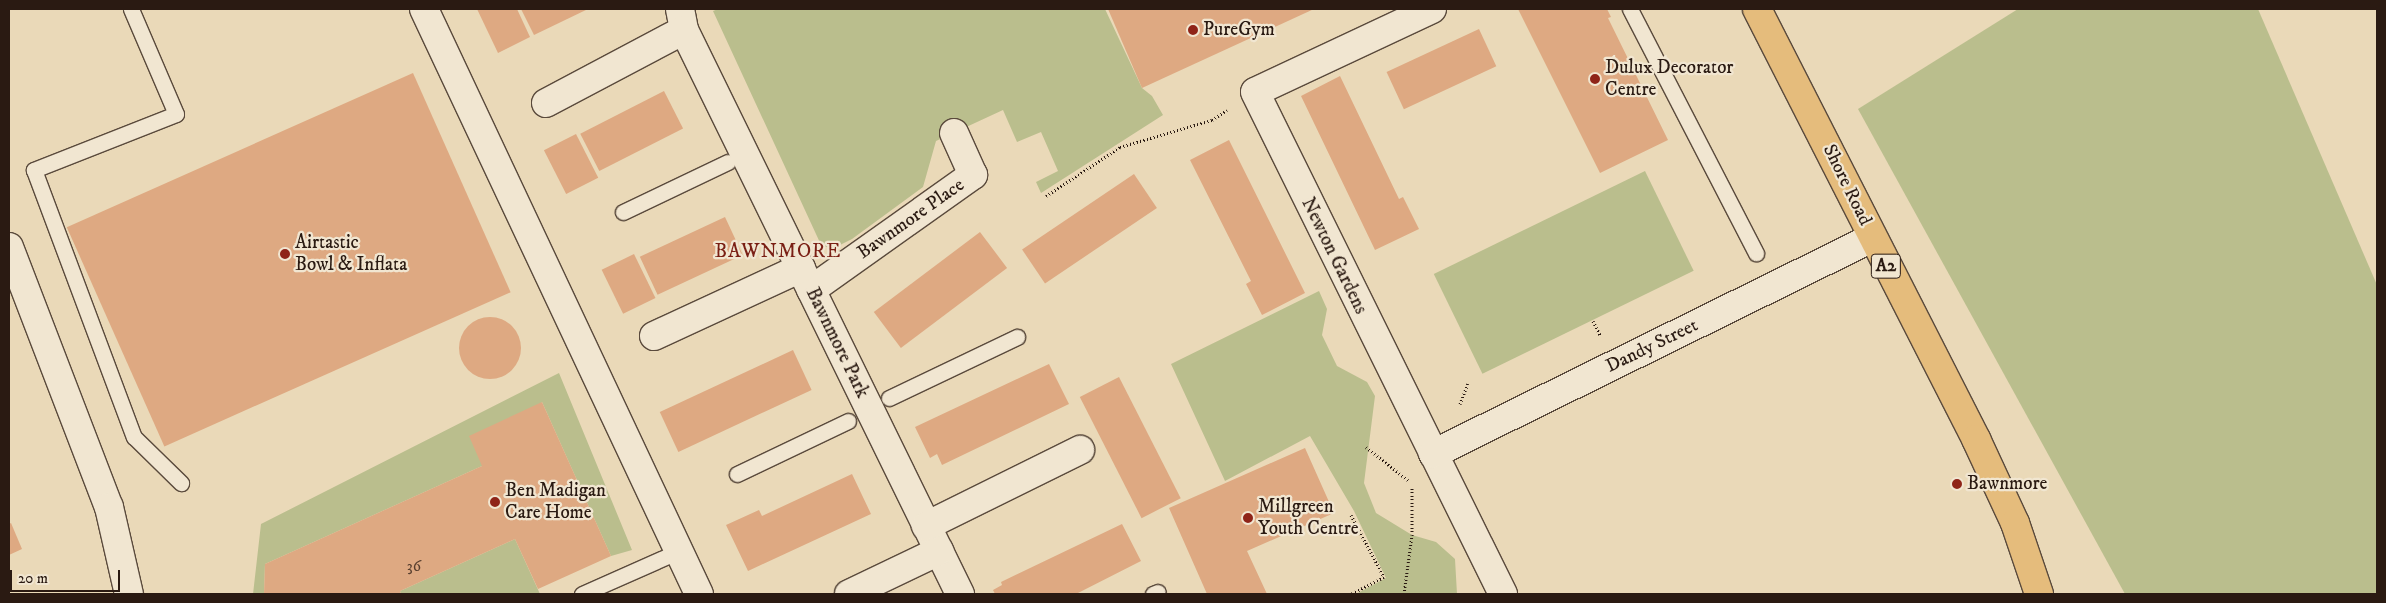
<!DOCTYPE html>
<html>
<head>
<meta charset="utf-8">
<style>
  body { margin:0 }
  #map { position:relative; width:2386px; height:603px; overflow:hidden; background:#ead9b8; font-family:"IM FELL DW Pica",serif }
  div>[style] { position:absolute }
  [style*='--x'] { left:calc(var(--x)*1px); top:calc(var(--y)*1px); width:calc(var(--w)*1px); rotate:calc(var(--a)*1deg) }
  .green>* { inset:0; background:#babe8d; transform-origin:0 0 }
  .building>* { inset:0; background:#dea982; transform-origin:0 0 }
  .round { border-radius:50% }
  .path>* { height:3px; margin-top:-1.5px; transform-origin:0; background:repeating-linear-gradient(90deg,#2a1a12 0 1px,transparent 0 3.5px) }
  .roads { filter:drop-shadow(1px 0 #5a4a3c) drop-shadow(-1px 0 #5a4a3c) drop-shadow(0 1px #5a4a3c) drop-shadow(0 -1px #5a4a3c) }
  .lane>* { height:15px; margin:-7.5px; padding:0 7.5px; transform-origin:7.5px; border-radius:7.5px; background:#f1e6d1 }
  .street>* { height:28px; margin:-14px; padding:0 14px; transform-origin:14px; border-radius:14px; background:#f1e6d1 }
  .primary>* { height:28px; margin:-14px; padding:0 14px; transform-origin:14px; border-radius:14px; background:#e5bc7c }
  .dots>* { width:14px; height:14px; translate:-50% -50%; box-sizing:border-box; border:2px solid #f1e6d1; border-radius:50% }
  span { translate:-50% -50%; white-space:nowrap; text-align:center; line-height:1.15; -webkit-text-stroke:4.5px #f1e6d1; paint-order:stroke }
  .number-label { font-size:16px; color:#573e2e }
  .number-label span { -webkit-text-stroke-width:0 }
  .shield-label span { padding:1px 4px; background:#f1e6d1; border:1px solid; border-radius:4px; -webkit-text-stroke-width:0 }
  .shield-label { font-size:18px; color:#2a1a12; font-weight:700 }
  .poi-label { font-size:19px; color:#2a1a12 }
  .left { translate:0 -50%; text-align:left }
  .street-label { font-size:19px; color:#2a1a12 }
  .neighbourhood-label { font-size:20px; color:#7a1f14; letter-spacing:1px }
  .frame { position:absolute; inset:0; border:10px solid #2a1a12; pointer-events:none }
  .scale { position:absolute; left:10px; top:570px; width:110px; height:22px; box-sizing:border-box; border:2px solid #2a1a12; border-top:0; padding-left:6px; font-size:15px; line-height:18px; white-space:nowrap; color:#2a1a12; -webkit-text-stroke:4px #f1e6d1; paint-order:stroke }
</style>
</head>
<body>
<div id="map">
  <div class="green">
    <div style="clip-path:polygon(718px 9px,1105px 9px,1142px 88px,1152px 96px,1163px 115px,1041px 193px,1036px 182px,1058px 171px,1041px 132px,1017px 142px,1003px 110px,936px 141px,923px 187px,852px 239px,838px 246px,822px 247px,713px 11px)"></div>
    <div style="clip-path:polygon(2018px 9px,2258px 9px,2377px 285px,2377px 594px,2125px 594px,1858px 109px)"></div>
    <div style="left:1645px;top:171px;width:111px;height:235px;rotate:64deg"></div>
    <div style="clip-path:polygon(1319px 291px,1327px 309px,1322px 335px,1337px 366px,1367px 382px,1375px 396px,1364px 483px,1376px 513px,1412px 535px,1436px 542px,1455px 559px,1457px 594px,1356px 594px,1386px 578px,1354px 511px,1310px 436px,1225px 481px,1171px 364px)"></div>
    <div style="clip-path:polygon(559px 373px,632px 550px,611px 556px,542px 402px,482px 466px,265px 564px,264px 594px,253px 594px,261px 524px)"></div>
    <div style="clip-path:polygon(515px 539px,540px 594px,401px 594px,400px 591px)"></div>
  </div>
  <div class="building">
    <div style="clip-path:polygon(477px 9px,517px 9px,530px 37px,498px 53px)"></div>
    <div style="clip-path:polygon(521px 9px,588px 9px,534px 35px)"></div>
    <div style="clip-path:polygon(1108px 9px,1314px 9px,1142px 88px)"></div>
    <div style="clip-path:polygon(1518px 9px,1607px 9px,1611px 17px,1608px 18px,1668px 140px,1600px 173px)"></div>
    <div style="left:1479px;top:29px;width:41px;height:102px;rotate:65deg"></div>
    <div style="left:413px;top:73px;width:240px;height:379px;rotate:66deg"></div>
    <div style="clip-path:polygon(1340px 76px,1399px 199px,1403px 197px,1419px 229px,1375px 250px,1301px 96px)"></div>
    <div style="left:664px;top:91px;width:42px;height:94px;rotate:63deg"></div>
    <div style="left:576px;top:134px;width:49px;height:36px;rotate:63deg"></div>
    <div style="clip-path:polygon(1229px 140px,1305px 293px,1262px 315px,1246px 284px,1251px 281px,1190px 160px)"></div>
    <div style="left:1134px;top:174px;width:41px;height:135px;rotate:56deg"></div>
    <div style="left:725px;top:217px;width:42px;height:94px;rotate:65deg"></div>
    <div style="left:980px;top:232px;width:45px;height:133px;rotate:53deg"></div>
    <div style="left:634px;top:254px;width:49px;height:36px;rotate:64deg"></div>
    <div class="round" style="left:459px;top:317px;width:62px;height:62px"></div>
    <div style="left:793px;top:350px;width:44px;height:147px;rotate:65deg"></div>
    <div style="clip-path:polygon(1049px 364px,1069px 404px,942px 465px,937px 454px,930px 458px,915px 427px)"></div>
    <div style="left:1119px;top:377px;width:136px;height:44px;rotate:63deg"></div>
    <div style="clip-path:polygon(542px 402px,611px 556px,538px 589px,515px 539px,400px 591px,401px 594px,264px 594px,265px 564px,482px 466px,469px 436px)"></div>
    <div style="clip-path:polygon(1305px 448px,1334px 513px,1247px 551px,1267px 594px,1207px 594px,1169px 508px)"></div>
    <div style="clip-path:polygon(852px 474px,871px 514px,748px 571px,726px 525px,759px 510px,762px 516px)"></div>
    <div style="clip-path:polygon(11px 523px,22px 549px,9px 555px,9px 524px)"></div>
    <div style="clip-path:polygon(1122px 524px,1141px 561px,1076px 594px,995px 594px,993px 590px,1002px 585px,1001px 582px)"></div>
  </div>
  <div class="path">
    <div style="--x:1046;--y:196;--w:89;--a:-33.5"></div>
    <div style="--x:1120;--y:147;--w:96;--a:-16.4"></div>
    <div style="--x:1212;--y:120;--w:18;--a:-34"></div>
    <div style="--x:1593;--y:321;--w:16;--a:63"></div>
    <div style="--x:1460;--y:404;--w:22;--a:-69"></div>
    <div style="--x:1366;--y:447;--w:55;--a:38.3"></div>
    <div style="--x:1351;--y:515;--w:70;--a:62"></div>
    <div style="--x:1384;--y:577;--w:37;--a:153"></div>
    <div style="--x:1404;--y:594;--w:60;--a:-82.3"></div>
    <div style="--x:1412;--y:535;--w:47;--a:-90"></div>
  </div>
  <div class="roads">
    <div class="lane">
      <div style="--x:131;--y:9;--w:114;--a:66.8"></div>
      <div style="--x:176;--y:114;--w:153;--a:158.5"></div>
      <div style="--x:34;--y:170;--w:285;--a:69.5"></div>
      <div style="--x:134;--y:437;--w:66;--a:44.4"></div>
      <div style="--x:1630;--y:9;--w:275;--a:62.7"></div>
      <div style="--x:623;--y:212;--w:116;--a:-25.5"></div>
      <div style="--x:889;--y:398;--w:142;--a:-25.5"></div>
      <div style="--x:737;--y:474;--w:123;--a:-25.5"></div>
      <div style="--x:582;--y:594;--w:104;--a:-23.9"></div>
      <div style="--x:1153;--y:594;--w:5;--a:-22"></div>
    </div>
    <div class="street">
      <div style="--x:424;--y:9;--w:646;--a:64.82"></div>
      <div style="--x:680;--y:9;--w:21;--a:79"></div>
      <div style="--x:684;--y:30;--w:628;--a:63.92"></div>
      <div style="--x:1432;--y:9;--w:195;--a:154.9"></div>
      <div style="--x:1255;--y:92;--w:560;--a:63.71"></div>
      <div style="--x:546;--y:103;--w:156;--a:-27.9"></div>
      <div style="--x:9;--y:247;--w:279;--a:69"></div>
      <div style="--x:109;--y:507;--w:89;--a:77.1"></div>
      <div style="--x:811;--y:290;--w:199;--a:-35.4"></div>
      <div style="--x:973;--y:175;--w:46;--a:-114.3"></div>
      <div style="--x:654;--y:336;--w:162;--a:-24.8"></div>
      <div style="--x:1433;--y:454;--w:489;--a:-26.2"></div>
      <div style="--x:926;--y:526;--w:172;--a:-26.3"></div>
      <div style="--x:849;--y:594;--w:100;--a:-25.5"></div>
    </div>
    <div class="primary">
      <div style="--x:1757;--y:9;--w:483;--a:63"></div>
      <div style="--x:1976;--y:439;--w:93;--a:65.1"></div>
      <div style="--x:2015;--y:523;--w:75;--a:71.3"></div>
    </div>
  </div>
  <div class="dots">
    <div style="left:1193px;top:30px;background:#8f2418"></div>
    <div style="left:1595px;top:79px;background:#8f2418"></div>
    <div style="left:285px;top:254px;background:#8f2418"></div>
    <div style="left:1957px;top:484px;background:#8f2418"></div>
    <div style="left:495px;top:502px;background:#8f2418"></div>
    <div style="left:1248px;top:518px;background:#8f2418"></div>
  </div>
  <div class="number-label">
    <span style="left:414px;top:566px">36</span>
  </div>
  <div class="shield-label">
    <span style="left:1886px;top:266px">A2</span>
  </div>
  <div class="poi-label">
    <span class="left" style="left:1203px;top:30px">PureGym</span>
    <span class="left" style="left:1605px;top:79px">Dulux Decorator<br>Centre</span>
    <span class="left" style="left:295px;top:254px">Airtastic<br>Bowl &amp; Inflata</span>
    <span class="left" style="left:1967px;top:484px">Bawnmore</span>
    <span class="left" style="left:505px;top:502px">Ben Madigan<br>Care Home</span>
    <span class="left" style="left:1258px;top:518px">Millgreen<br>Youth Centre</span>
  </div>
  <div class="street-label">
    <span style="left:1847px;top:185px;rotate:64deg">Shore Road</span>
    <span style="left:911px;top:219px;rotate:-35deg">Bawnmore Place</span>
    <span style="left:1334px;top:256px;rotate:64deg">Newton Gardens</span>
    <span style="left:837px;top:343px;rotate:64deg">Bawnmore Park</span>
    <span style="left:1652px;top:346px;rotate:-26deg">Dandy Street</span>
  </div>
  <div class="neighbourhood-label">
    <span style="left:778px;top:251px">BAWNMORE</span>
  </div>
  <div class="frame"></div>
  <div class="scale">20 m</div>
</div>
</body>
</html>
